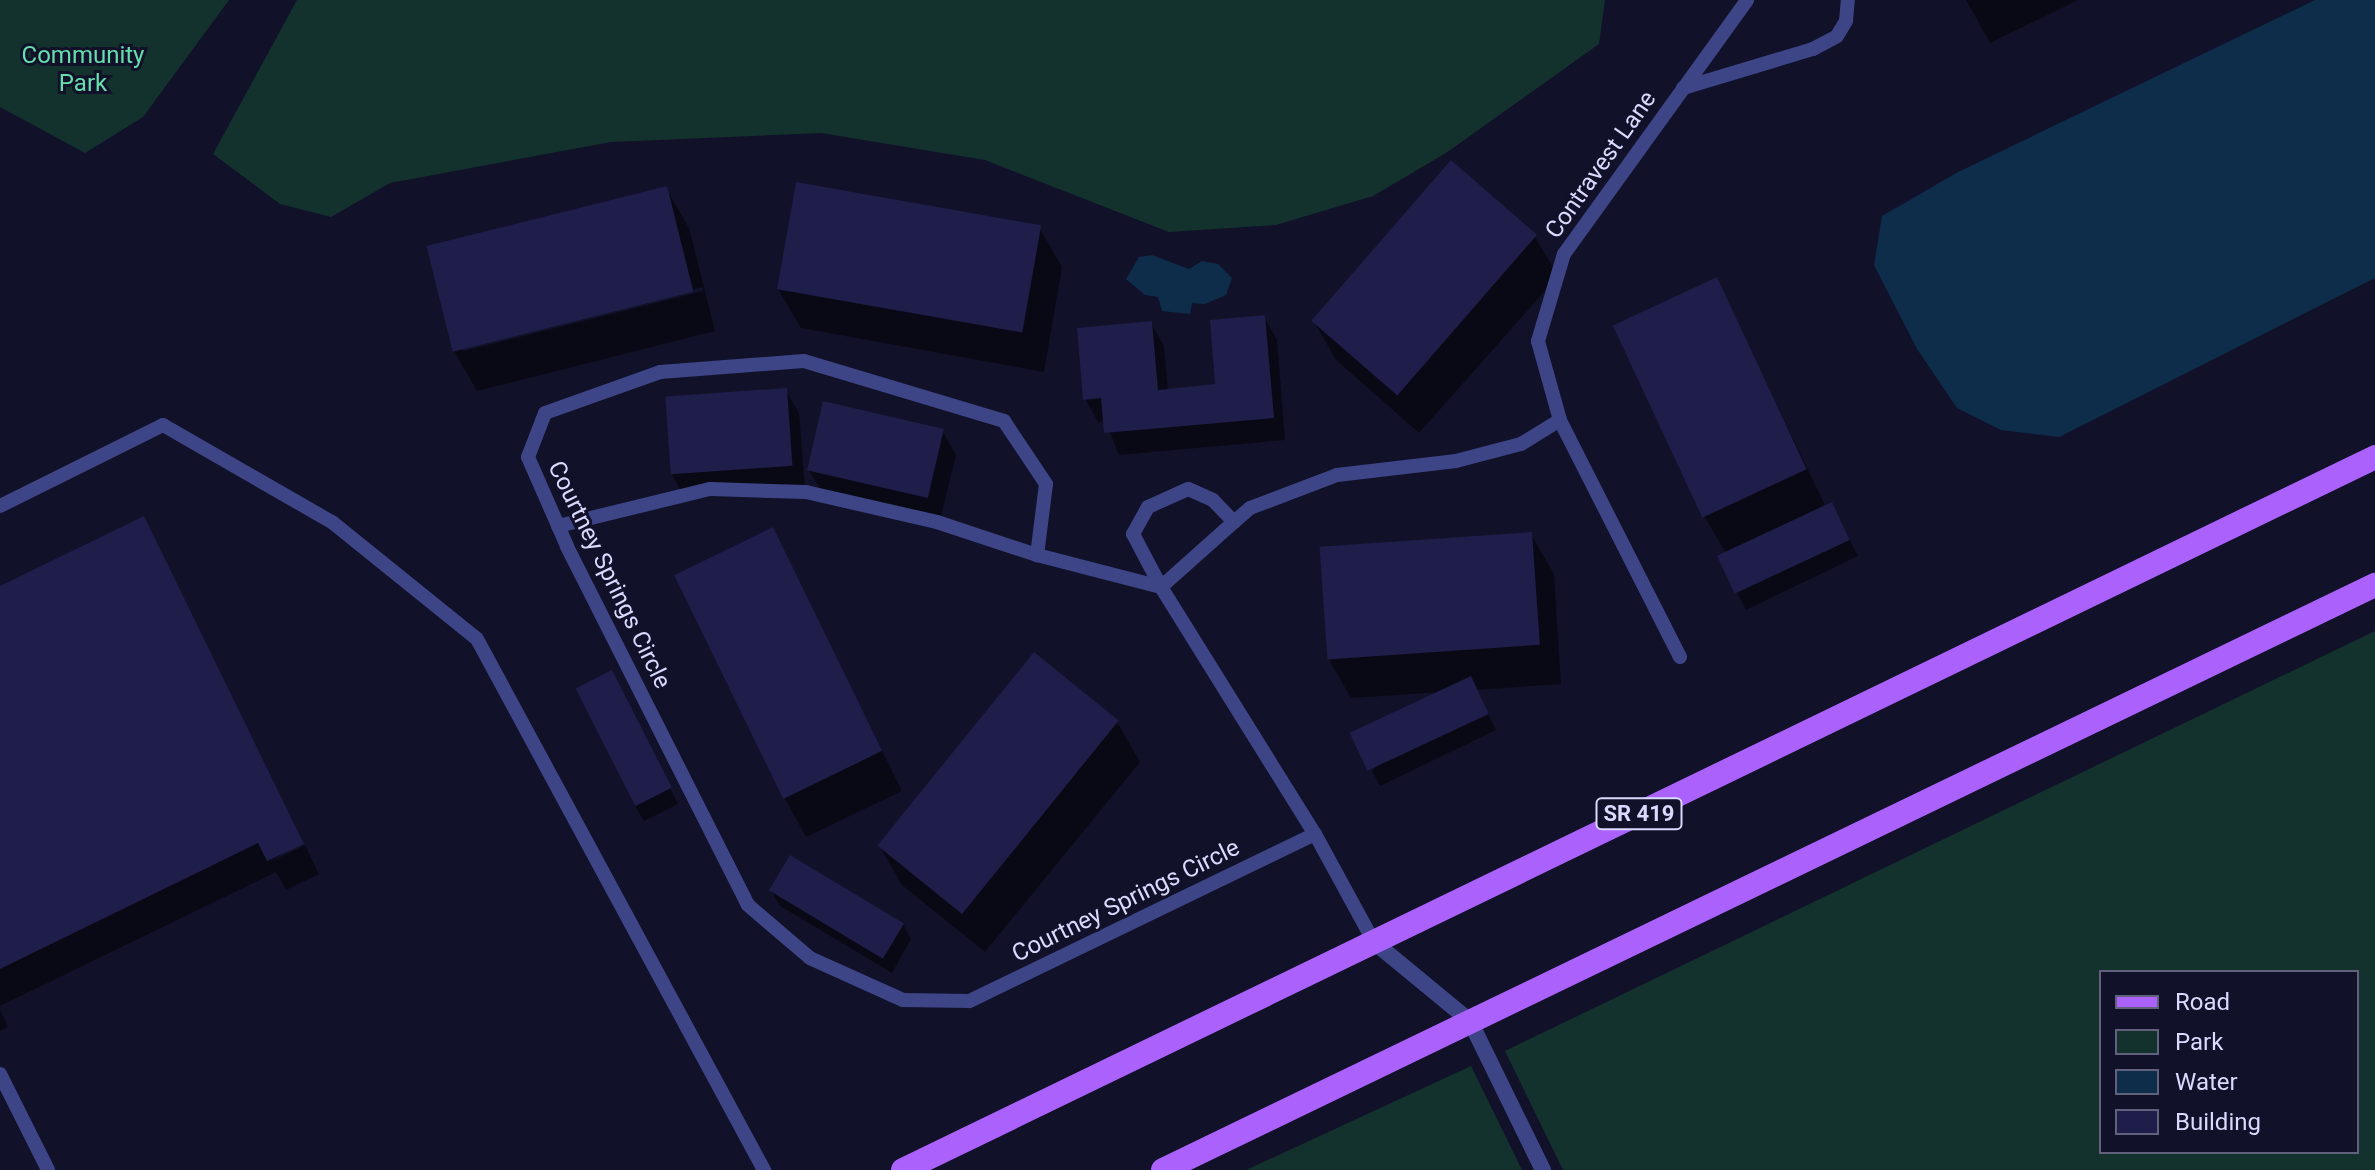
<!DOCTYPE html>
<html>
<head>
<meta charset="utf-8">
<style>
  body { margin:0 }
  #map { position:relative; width:2375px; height:1170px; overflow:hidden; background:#111129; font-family:Roboto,sans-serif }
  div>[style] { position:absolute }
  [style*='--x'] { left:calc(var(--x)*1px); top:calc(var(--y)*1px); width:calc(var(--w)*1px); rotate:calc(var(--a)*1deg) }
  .green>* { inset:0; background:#14322d }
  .water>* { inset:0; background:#0e2d4b }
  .shadow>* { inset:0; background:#0007 }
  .building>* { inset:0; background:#1f1d49; transform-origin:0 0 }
  .lane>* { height:14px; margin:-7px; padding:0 7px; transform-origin:7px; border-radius:7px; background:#3d4587 }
  .street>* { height:16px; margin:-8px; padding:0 8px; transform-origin:8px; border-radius:8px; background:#3d4587 }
  .primary>* { height:24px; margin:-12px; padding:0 12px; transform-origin:12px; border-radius:12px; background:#ab62fc }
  span { translate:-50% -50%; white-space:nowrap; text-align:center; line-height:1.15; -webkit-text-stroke:6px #111129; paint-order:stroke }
  .shield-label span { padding:2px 6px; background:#111129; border:2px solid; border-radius:6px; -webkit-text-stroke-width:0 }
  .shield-label { font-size:22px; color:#d9dafe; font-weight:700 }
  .park-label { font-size:24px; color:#65deae }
  .street-label { font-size:24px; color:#d9dafe }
  .legend { position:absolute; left:2099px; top:970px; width:260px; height:184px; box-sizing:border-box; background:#111129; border:2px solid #61617e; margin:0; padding:10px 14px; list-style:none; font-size:24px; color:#d9dafe }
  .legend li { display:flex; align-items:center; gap:16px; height:40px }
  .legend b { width:40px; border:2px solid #61617e }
</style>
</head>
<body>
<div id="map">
  <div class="green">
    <div style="clip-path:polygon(0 0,229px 0,143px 117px,85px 153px,0 107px)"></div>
    <div style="clip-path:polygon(297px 0,1605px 0,1599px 44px,1446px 153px,1373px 196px,1276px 225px,1169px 232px,985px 160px,821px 133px,611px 142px,390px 183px,331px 217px,280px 204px,213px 154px)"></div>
    <div style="clip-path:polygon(evenodd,2375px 631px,2375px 1170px,1563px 1170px,1505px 1051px,2375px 631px,2101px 972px,2357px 972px,2357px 1152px,2101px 1152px,2101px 972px)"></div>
    <div style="clip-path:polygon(1471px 1066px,1522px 1170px,1246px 1170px)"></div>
  </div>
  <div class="water">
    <div style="clip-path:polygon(2315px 0,2375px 0,2375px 278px,2059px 437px,2001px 430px,1957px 408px,1917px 349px,1874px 265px,1882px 216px,1958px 172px)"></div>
    <div style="clip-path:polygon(1152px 255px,1189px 269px,1202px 261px,1218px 264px,1232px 278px,1226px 295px,1205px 304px,1192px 303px,1190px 314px,1162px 311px,1158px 297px,1145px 295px,1126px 279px,1139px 257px)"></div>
  </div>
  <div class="shadow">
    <div style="clip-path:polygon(1966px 0,2078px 0,1990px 43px)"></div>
    <div style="clip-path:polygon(evenodd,666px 188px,689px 228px,715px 331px,477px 391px,454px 351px,666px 188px,703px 287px,703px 291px,463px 351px,463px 347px,703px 287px)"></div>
    <div style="clip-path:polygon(1039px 227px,1062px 267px,1044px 372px,801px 328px,778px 289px)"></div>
    <div style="clip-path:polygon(1535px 237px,1558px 276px,1419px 433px,1336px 360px,1313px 320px)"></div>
    <div style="clip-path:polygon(1716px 279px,1826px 507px,1840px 520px,1858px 556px,1746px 610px,1720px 559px,1727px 555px,1704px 516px)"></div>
    <div style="clip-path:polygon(1264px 317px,1277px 340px,1285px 440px,1119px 455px,1105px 421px,1098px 422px,1085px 399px,1151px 323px,1164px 346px,1168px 391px,1218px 386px)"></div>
    <div style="clip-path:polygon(786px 391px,799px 413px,805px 488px,685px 498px,672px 475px)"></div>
    <div style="clip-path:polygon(943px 432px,956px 455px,940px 520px,822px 492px,808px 469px)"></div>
    <div style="clip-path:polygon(143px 518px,303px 842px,266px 864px,305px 845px,319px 874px,286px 890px,276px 872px,0 1006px,0 588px)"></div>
    <div style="clip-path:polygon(772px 530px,902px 791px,806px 837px,784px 797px)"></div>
    <div style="clip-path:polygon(1531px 534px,1554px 574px,1561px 684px,1476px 690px,1496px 730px,1380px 786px,1372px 771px,1443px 692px,1351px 698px,1328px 658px)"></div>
    <div style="clip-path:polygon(620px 687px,678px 804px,644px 821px,635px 806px)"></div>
    <div style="clip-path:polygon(1117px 722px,1140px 762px,985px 952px,902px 885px,879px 845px)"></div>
    <div style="clip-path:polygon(771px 890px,903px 924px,911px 939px,892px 973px,780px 906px)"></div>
    <div style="clip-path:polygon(0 1010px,8px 1027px,0 1031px)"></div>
  </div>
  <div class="building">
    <div style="left:1451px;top:160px;width:114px;height:213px;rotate:41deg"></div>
    <div style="left:796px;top:182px;width:249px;height:109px;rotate:10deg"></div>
    <div style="left:667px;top:186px;width:109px;height:248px;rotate:76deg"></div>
    <div style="left:1717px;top:277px;width:212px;height:115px;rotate:65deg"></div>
    <div style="clip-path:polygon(1265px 315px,1274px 418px,1104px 433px,1101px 398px,1083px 400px,1077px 328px,1152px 321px,1158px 390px,1215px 384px,1210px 320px)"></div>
    <div style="left:787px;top:388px;width:78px;height:122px;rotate:86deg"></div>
    <div style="left:823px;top:401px;width:124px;height:71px;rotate:13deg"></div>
    <div style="left:1832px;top:502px;width:42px;height:127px;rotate:65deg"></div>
    <div style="clip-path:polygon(144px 516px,304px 844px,267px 861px,258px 843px,0 969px,0 586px)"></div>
    <div style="left:773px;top:527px;width:249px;height:110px;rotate:64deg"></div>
    <div style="left:1532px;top:532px;width:113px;height:213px;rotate:86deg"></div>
    <div style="left:1034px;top:652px;width:109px;height:249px;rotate:39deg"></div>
    <div style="left:612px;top:670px;width:132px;height:41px;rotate:63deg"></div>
    <div style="left:1471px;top:676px;width:42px;height:134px;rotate:65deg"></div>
    <div style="left:790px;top:855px;width:133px;height:41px;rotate:31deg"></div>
  </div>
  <div class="lane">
    <div style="--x:1683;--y:88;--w:136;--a:-16.7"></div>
    <div style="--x:1813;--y:49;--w:27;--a:-28"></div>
    <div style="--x:1837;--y:36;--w:17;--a:-59"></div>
    <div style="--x:1846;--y:21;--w:21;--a:-85"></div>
    <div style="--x:0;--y:506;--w:182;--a:-26.4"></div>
    <div style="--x:163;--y:425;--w:195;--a:29.9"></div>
    <div style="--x:332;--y:522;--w:186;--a:38.9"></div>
    <div style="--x:477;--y:639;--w:604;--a:61.61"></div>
    <div style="--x:1234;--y:522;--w:30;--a:-134"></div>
    <div style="--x:1213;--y:500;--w:27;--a:-156"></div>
    <div style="--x:1188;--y:489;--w:44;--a:155.8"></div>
    <div style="--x:1148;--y:507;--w:31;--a:119"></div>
    <div style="--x:1133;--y:534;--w:60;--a:62.2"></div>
    <div style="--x:1161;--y:587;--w:98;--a:-41.7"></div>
    <div style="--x:1234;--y:522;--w:21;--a:-41"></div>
    <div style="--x:1250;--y:508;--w:93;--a:-20.8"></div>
    <div style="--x:1337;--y:475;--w:120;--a:-6.7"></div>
    <div style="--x:1456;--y:461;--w:67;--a:-14.7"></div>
    <div style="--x:1521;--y:444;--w:46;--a:-31.6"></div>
    <div style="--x:558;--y:526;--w:156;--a:-13.7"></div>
    <div style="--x:710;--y:489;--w:96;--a:1.8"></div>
    <div style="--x:806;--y:492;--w:134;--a:12.9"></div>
    <div style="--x:937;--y:522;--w:105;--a:18.3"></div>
    <div style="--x:1680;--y:657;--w:266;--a:-116.9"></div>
    <div style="--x:1560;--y:420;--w:82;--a:-105.6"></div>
    <div style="--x:1538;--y:341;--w:91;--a:-73.4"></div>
    <div style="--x:1564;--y:254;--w:313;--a:-54.2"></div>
    <div style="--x:1315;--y:834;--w:384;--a:154.2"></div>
    <div style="--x:969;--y:1001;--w:66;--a:-179.1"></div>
    <div style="--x:903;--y:1000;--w:102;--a:-155.7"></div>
    <div style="--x:810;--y:958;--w:82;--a:-139.5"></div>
    <div style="--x:748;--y:905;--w:402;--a:-116.8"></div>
    <div style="--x:567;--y:546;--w:97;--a:-113.7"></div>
    <div style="--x:528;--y:457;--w:47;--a:-68.9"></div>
    <div style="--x:545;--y:413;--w:122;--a:-19.6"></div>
    <div style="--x:660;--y:372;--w:144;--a:-4.4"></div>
    <div style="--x:804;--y:361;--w:209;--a:16.7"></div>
    <div style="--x:1004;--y:421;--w:76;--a:56.3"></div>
    <div style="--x:1046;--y:484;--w:72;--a:97.2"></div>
    <div style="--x:1037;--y:555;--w:128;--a:14.5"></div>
    <div style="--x:1161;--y:587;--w:291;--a:58.1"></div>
    <div style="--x:1315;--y:834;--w:123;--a:61.4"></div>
    <div style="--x:0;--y:1074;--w:107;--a:63.4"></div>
  </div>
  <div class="street">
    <div style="--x:1374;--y:942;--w:124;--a:39.5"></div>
    <div style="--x:1470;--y:1021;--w:166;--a:63.9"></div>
  </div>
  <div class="primary">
    <div style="--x:903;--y:1170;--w:1636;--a:-25.84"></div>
    <div style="--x:1163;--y:1170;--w:1346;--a:-25.77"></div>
  </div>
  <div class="shield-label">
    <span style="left:1639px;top:814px">SR 419</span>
  </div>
  <div class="park-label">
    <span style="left:83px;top:70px">Community<br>Park</span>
  </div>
  <div class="street-label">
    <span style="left:1601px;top:165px;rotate:-55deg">Contravest Lane</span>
    <span style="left:609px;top:575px;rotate:64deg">Courtney Springs Circle</span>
    <span style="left:1126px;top:901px;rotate:-26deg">Courtney Springs Circle</span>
  </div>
  <ul class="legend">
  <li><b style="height:10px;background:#ab62fc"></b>Road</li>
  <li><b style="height:22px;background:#14322d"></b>Park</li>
  <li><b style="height:22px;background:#0e2d4b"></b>Water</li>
  <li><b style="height:22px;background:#1f1d49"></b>Building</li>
  </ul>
</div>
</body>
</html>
